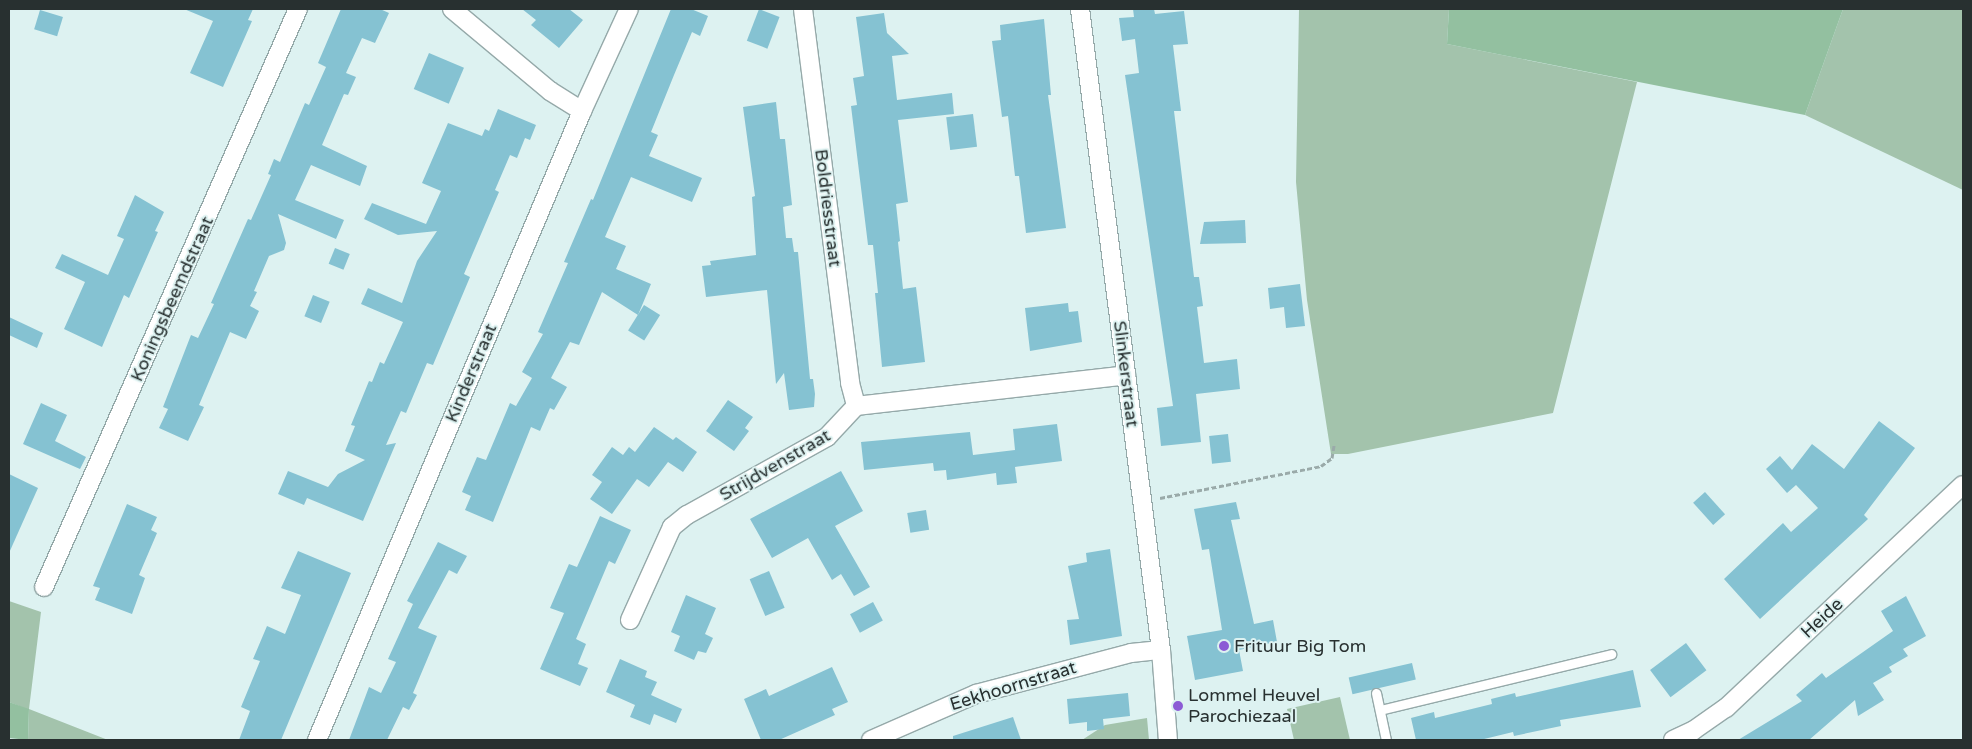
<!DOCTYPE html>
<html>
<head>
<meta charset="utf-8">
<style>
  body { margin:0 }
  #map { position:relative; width:1972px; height:749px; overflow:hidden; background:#ddf2f1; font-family:"Varela Round",sans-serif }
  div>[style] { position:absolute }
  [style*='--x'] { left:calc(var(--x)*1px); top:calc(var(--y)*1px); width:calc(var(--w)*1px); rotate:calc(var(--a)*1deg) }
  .green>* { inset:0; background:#a3c3ac }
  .forest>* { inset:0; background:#93c0a0 }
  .building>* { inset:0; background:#85c2d2; transform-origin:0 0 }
  .path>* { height:3px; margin-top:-1.5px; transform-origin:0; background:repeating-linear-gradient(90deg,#9aaaa9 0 5px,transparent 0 7.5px) }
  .roads { filter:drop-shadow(1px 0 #95a9a9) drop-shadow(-1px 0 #95a9a9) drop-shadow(0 1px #95a9a9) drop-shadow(0 -1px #95a9a9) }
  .lane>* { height:9px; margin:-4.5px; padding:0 4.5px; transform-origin:4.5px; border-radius:4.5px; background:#fff }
  .street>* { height:18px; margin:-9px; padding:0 9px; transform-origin:9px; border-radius:9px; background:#fff }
  .dots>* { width:14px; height:14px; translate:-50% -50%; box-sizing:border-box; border:2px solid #ddf2f1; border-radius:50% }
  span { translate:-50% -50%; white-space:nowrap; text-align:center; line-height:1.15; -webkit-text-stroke:4px #ddf2f1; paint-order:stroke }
  .street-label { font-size:18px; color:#283030 }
  .poi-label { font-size:18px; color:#283030 }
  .left { translate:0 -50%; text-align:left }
  .frame { position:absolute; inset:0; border:10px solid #283030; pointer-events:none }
</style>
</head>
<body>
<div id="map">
  <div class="green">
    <div style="clip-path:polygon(1299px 9px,1449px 9px,1447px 44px,1637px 82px,1553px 413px,1348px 454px,1331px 454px,1307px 300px,1296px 182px)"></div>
    <div style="clip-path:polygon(1843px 9px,1963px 9px,1963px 190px,1805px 115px)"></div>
    <div style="clip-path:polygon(9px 601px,41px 612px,29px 709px,108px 740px,28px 740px,29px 710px,9px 702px)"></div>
    <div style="clip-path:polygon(1340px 697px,1350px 740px,1294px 740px,1287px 709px)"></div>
    <div style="clip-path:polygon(1147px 718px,1149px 740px,1082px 740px,1105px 725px)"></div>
  </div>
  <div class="forest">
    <div style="clip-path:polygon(1449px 9px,1843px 9px,1805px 115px,1447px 44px)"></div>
    <div style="clip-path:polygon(9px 702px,29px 709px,28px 740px,9px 738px)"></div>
  </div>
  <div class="building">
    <div style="clip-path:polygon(184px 9px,253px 9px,248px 20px,252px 21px,223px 87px,190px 73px,213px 21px)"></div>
    <div style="clip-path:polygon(341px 9px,380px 9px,389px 13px,375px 43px,362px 38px,346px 73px,356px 77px,348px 95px,344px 94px,322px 145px,367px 166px,360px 186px,311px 165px,295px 200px,344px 220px,336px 239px,278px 214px,286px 243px,284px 250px,269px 256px,254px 291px,257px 292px,250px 306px,259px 311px,246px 339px,230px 332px,199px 405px,204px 407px,188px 441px,159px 428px,168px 409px,163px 407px,191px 335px,198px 338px,214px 304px,211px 303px,248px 219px,251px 220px,271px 175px,268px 174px,274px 159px,280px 162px,305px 103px,309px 105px,326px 67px,318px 63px)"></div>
    <div style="clip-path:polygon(522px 9px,569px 9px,583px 20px,559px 48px,531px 25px,536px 20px)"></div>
    <div style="clip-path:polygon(671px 9px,691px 9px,708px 16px,700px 36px,692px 32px,674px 75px,651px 132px,658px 135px,649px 156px,702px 178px,692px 202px,631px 177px,605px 237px,626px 246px,616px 269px,651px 284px,638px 315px,602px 292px,579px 345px,570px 342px,551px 378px,567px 387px,554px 410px,550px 408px,540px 431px,531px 427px,493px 522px,465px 510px,471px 496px,462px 492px,477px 457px,486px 460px,510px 403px,516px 406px,532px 378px,522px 372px,543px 334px,538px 332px,568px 263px,564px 262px,591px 199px,593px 200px)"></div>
    <div style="left:759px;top:9px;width:22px;height:34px;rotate:21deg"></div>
    <div style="clip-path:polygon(1133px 9px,1154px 9px,1155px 14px,1184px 11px,1188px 44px,1173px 45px,1181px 111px,1174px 111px,1194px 277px,1199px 277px,1203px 306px,1197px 307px,1204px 363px,1237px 359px,1240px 389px,1196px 394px,1201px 442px,1161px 446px,1157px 408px,1173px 406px,1125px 75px,1139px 73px,1135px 39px,1122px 41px,1119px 18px,1134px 17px)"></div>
    <div style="left:40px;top:10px;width:24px;height:20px;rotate:17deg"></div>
    <div style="clip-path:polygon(884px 13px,887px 33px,909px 54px,892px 56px,897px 100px,952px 93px,954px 114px,898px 120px,908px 202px,896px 204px,900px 241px,898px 242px,903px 289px,916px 287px,925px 362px,882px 367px,875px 293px,878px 293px,873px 245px,868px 245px,851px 106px,857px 105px,853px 78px,864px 76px,856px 17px)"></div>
    <div style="clip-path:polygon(1044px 19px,1051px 95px,1048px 95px,1066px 228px,1026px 233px,1019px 176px,1015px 176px,1008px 116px,1002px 117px,992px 41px,1001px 40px,1000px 25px)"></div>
    <div style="left:429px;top:53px;width:38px;height:39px;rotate:23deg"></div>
    <div style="clip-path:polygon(776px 102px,780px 139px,785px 139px,792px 205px,783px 207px,786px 238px,792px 238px,794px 252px,798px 252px,810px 379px,813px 379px,815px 394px,814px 407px,789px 410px,784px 373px,776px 384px,767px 290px,706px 297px,702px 266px,711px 265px,710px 261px,756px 255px,752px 197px,755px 196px,743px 107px)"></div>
    <div style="clip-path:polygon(498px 109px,536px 125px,530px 140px,525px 138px,517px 158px,510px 155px,495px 190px,499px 192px,464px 274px,470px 277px,433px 365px,427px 363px,406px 413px,401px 411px,386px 445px,396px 443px,363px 521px,307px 498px,304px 505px,278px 494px,288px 471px,328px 487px,338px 474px,365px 460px,345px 451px,355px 426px,351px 425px,369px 381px,372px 382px,380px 362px,384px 364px,403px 322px,361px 304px,368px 288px,402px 303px,417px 261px,437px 231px,398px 235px,364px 219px,372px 203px,426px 224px,441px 191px,422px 183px,448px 123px,482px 136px,485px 129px,489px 131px)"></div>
    <div style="left:973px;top:114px;width:33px;height:27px;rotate:83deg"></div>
    <div style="clip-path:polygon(135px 195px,164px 212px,155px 231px,158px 232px,129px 298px,124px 295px,102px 347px,64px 329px,85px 282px,55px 268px,62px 254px,108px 275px,124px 239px,117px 236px)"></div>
    <div style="clip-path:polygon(1245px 220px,1246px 243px,1200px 244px,1204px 222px)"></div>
    <div style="left:335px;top:248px;width:16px;height:17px;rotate:22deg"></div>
    <div style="clip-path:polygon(1300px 284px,1305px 326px,1286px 328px,1284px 307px,1270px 309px,1268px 288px)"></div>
    <div style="left:313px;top:295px;width:18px;height:23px;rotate:22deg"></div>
    <div style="clip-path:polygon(1068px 303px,1069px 312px,1078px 311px,1082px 342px,1030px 351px,1025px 308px)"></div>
    <div style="left:644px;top:305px;width:19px;height:30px;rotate:32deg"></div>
    <div style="clip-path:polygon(9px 317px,43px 333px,37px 348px,9px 335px)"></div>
    <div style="clip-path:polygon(728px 400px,753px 417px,745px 428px,749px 431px,734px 451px,706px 431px)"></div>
    <div style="clip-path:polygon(41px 403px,67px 415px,55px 441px,86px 457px,80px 469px,23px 444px)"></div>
    <div style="clip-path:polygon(1879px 421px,1915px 448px,1864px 515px,1868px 519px,1760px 619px,1724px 579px,1783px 523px,1791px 532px,1818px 508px,1796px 485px,1787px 493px,1766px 469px,1780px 456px,1792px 470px,1812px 444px,1844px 469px)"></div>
    <div style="clip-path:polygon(1057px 424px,1062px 461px,1015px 467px,1017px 483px,997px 485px,996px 473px,947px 480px,946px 470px,934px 471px,933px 463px,864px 470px,861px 442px,970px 432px,973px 455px,1015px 450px,1013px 429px)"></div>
    <div style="clip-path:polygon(654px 427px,673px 440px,676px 437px,697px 452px,683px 472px,668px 462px,649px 487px,637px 479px,612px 514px,590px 499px,602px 482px,592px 475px,612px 447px,623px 455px,629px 447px,635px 452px)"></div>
    <div style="left:1228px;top:434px;width:28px;height:19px;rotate:84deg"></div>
    <div style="clip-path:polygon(841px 471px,863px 511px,835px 526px,870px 587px,854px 596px,841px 574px,832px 580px,808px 538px,772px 558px,750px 519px)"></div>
    <div style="clip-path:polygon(9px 474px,38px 488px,9px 553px)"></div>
    <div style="left:1705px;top:492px;width:30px;height:16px;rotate:48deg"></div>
    <div style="clip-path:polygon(1236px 502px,1240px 519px,1231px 520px,1254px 624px,1273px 620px,1277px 642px,1239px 650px,1243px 671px,1195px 680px,1187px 636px,1222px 630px,1209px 549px,1202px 550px,1194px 509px)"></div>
    <div style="clip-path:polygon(127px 504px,157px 517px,151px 530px,157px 533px,139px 575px,145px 578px,132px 614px,95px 600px,100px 588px,93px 586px)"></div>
    <div style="left:926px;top:510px;width:20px;height:19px;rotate:81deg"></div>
    <div style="clip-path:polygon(600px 516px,631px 530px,615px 564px,609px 561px,576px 639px,586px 644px,578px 664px,588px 668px,580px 686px,540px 669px,564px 613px,550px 608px,569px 564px,577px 567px)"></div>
    <div style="clip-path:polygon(438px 542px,467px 556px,457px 574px,449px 570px,418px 628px,437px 636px,413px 693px,417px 695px,409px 710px,403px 707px,387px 740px,349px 740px,369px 687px,381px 693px,396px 662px,388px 659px,413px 604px,407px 601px)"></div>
    <div style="clip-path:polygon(1110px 549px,1122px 636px,1070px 645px,1067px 620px,1079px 619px,1068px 566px,1087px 562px,1086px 553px)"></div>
    <div style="clip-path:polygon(298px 551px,351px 573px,281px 740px,239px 740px,250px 711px,241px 707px,260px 661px,253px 659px,267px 626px,285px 634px,301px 595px,281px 588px)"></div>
    <div style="left:769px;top:571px;width:40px;height:21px;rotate:67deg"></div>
    <div style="clip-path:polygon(686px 595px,716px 608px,705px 634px,713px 638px,706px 653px,698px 651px,694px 660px,674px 651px,680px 636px,671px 632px)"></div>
    <div style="clip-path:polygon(1906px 596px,1926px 636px,1903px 649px,1908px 656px,1889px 667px,1892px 672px,1873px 683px,1884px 700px,1858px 716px,1855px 700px,1809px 740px,1738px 740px,1802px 701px,1796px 695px,1822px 673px,1826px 678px,1893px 631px,1881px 611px)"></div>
    <div style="left:873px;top:602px;width:21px;height:26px;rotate:62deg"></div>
    <div style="left:1686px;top:643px;width:34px;height:45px;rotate:53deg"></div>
    <div style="clip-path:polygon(620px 659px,647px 671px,645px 677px,657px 682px,651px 695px,682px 709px,676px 723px,654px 714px,650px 725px,630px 717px,635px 705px,606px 692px)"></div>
    <div style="left:1412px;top:663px;width:17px;height:65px;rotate:77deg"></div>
    <div style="clip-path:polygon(832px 667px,848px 702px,832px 709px,835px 715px,779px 740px,761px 740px,744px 699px,766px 689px,769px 696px)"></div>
    <div style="clip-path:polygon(1633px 670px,1641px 707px,1560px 720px,1561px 726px,1514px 736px,1513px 732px,1480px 740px,1416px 740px,1411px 718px,1434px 712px,1435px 718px,1492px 704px,1491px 699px,1515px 693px,1516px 697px)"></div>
    <div style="clip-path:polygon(1128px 693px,1130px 716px,1103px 719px,1104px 729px,1087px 731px,1087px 722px,1069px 724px,1067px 699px)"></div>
    <div style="clip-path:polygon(1013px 717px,1021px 740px,953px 740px,953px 736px)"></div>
  </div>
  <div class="path">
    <div style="--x:1160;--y:498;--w:164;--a:-11.2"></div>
    <div style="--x:1321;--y:466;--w:14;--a:-36"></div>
    <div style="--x:1332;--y:458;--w:13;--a:-81"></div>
  </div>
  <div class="roads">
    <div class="lane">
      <div style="--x:1376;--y:693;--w:48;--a:78"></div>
      <div style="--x:1380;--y:710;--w:238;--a:-13.6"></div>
    </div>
    <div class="street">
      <div style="--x:452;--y:9;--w:128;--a:39.9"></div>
      <div style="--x:550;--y:91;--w:38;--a:32"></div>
      <div style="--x:803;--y:9;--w:377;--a:82.8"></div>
      <div style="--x:850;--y:383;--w:24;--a:75"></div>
      <div style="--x:1080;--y:9;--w:646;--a:82.8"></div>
      <div style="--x:1161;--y:650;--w:90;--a:85.6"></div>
      <div style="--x:44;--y:587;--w:631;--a:-66.28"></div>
      <div style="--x:630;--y:620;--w:102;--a:-65.7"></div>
      <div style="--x:672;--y:527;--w:19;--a:-39"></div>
      <div style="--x:687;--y:515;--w:160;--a:-29.1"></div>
      <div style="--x:827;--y:437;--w:42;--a:-46.9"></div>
      <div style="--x:856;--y:406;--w:272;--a:-6.5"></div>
      <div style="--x:317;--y:740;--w:683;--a:-67.15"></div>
      <div style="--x:582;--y:111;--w:112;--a:-65.3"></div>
      <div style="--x:871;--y:740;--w:115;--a:-23.7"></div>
      <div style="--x:976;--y:694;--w:160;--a:-14.8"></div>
      <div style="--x:1131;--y:653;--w:30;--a:-6"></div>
      <div style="--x:1673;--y:740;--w:23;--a:-25"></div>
      <div style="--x:1694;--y:730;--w:39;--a:-35"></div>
      <div style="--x:1726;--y:708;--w:325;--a:-43.3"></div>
    </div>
  </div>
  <div class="dots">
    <div style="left:1224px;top:646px;background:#8c5bd5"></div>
    <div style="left:1178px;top:706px;background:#8c5bd5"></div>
  </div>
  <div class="street-label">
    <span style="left:828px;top:208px;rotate:83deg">Boldriesstraat</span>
    <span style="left:172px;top:299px;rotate:-66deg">Koningsbeemdstraat</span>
    <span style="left:471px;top:373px;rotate:-67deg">Kinderstraat</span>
    <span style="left:1126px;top:374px;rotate:83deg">Slinkerstraat</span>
    <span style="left:775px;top:465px;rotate:-30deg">Strijdvenstraat</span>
    <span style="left:1822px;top:618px;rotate:-43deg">Heide</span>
    <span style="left:1013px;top:686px;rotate:-17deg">Eekhoornstraat</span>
  </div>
  <div class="poi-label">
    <span class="left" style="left:1234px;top:646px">Frituur Big Tom</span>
    <span class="left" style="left:1188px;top:706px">Lommel Heuvel<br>Parochiezaal</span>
  </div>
  <div class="frame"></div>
</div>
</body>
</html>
